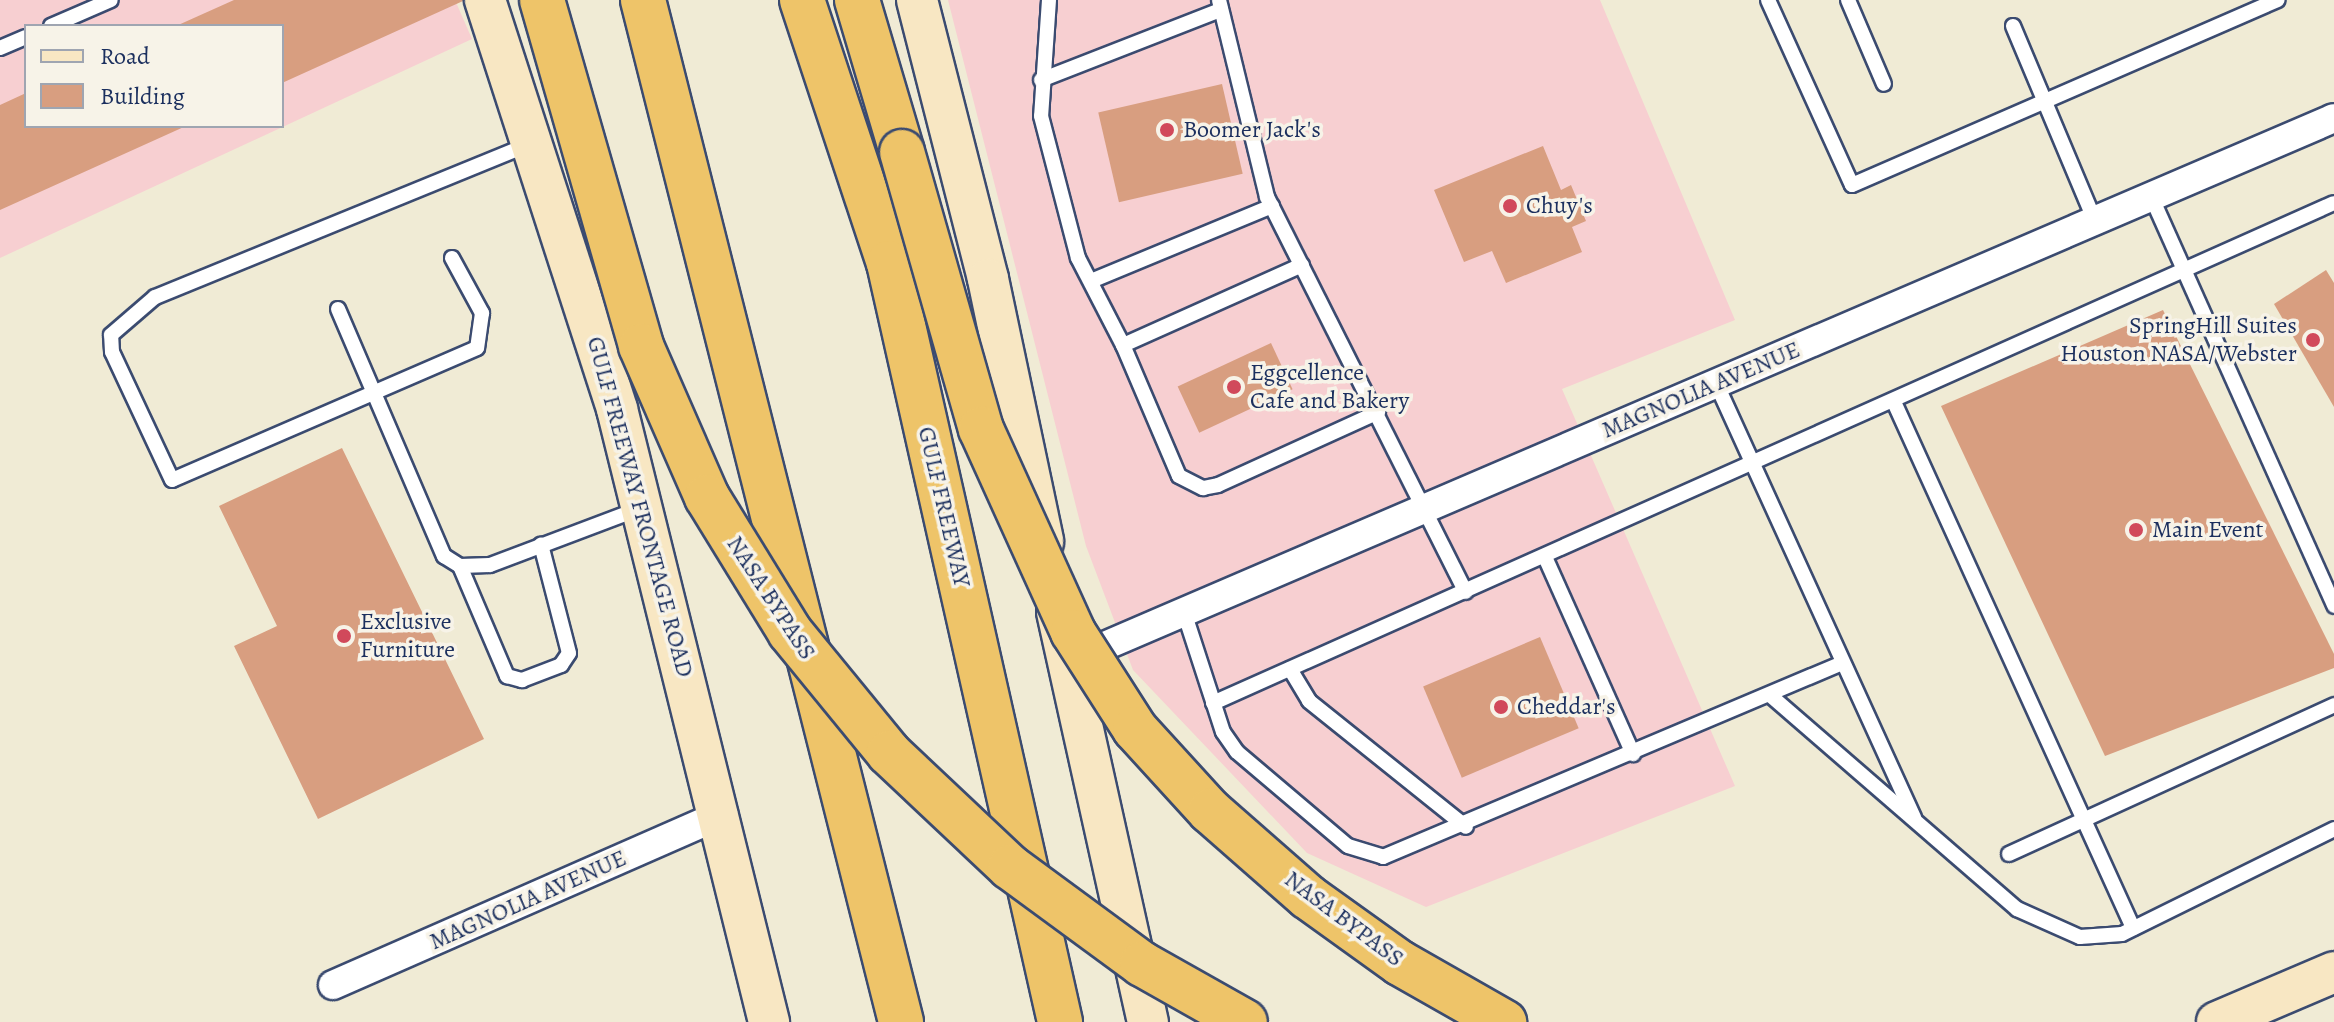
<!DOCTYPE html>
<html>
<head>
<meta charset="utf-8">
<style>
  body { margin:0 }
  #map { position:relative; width:2334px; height:1022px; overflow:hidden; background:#f0ebd5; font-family:Alegreya,serif }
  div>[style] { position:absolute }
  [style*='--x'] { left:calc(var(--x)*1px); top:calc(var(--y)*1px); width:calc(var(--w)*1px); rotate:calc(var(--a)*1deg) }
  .built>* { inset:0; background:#f7cfd1 }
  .building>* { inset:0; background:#d89e80; transform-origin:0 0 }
  .roads { filter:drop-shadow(2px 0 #3b4b70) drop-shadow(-2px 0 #3b4b70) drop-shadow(0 2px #3b4b70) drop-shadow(0 -2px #3b4b70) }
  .service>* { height:14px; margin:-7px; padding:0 7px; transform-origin:7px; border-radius:7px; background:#fff }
  .minor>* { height:28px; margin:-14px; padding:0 14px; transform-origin:14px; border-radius:14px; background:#fff }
  .secondary>* { height:40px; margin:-20px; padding:0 20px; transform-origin:20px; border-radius:20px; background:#f8e7c3 }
  .motorway>* { height:44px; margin:-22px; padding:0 22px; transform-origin:22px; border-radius:22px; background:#eec469 }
  .bridges { filter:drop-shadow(2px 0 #3b4b70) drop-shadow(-2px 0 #3b4b70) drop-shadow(0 2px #3b4b70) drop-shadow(0 -2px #3b4b70) }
  .motorway-bridge>* { height:44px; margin:-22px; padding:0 22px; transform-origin:22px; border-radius:22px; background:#eec469 }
  .dots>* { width:22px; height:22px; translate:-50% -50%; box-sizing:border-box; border:4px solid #f7f3e8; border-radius:50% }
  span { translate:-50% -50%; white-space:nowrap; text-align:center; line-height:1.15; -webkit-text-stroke:7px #f7f3e8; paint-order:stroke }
  .poi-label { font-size:24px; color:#1b2f5e }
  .left { translate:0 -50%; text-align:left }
  .right { translate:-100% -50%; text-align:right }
  .street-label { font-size:24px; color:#1b2f5e }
  .legend { position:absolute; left:24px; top:24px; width:260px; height:104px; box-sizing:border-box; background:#f7f3e8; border:2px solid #9fa5b1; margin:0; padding:10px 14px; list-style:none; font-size:24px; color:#1b2f5e }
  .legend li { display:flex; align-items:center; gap:16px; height:40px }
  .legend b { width:40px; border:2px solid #9fa5b1 }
</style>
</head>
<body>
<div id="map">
  <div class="built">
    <div style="clip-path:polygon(evenodd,0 0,455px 0,472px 39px,0 258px,0 0,26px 26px,282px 26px,282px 126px,26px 126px,26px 26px)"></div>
    <div style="clip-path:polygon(948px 0,1600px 0,1735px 320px,1562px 389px,1735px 786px,1426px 907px,1307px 853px,1133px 670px,1086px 546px)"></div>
  </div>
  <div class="building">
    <div style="clip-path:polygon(234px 0,463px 0,463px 1px,282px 83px,282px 26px,176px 26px)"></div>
    <div style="left:1222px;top:84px;width:92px;height:127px;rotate:77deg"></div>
    <div style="clip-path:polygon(26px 93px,26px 126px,186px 126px,0 210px,0 105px)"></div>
    <div style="clip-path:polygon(1543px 146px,1561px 190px,1571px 185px,1586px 221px,1572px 227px,1582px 252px,1506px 283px,1492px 251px,1464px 262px,1434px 190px)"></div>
    <div style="clip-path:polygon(2326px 270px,2334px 283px,2334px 407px,2274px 304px)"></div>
    <div style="clip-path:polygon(2163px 310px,2334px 654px,2334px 668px,2105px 756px,1941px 406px)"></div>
    <div style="left:1271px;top:343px;width:51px;height:103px;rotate:65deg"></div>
    <div style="clip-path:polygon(342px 448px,484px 739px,318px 819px,234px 646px,277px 626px,219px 506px)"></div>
    <div style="left:1540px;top:637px;width:99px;height:127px;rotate:67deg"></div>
  </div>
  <div class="roads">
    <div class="service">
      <div style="--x:1049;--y:0;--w:116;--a:93.9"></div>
      <div style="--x:1041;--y:116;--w:147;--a:75.4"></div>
      <div style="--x:1078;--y:258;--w:98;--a:62.7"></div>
      <div style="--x:1219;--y:0;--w:203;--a:76.3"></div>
      <div style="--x:1267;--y:197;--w:442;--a:63.3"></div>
      <div style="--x:1768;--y:0;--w:203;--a:65.6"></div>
      <div style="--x:1852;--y:185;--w:464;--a:-23.5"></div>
      <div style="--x:1848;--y:0;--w:91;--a:66.8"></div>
      <div style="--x:51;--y:26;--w:65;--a:-23.4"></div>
      <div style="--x:2013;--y:26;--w:212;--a:67.2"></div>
      <div style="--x:0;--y:48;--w:28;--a:-23"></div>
      <div style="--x:1041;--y:80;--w:193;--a:-21.3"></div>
      <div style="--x:2151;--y:196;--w:449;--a:65.9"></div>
      <div style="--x:452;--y:258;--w:63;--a:61.4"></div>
      <div style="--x:482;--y:313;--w:35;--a:98"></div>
      <div style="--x:477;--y:348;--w:332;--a:156.6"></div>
      <div style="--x:172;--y:480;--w:141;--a:-115.1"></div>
      <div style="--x:112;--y:352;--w:17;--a:-93"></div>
      <div style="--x:111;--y:335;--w:58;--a:-40.8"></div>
      <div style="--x:155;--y:297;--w:403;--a:-22.2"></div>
      <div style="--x:1302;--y:265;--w:196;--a:155.9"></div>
      <div style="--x:1123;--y:345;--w:142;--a:66.9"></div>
      <div style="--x:1179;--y:476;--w:27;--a:27"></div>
      <div style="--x:1203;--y:488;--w:15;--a:-11"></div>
      <div style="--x:1218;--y:485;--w:176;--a:-24.5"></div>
      <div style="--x:1091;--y:281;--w:196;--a:-22.5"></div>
      <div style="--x:338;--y:309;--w:269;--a:66.8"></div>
      <div style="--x:444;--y:556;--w:19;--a:32"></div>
      <div style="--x:460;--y:566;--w:30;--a:-2"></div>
      <div style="--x:490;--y:565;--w:158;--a:-20.7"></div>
      <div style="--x:1716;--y:383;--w:478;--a:65.5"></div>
      <div style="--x:1894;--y:402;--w:578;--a:65.56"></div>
      <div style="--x:1545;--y:557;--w:216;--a:65.9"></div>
      <div style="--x:460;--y:566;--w:120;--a:66.9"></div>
      <div style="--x:507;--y:676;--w:16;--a:15"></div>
      <div style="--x:522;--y:680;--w:42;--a:-21"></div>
      <div style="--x:561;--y:665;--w:14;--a:-56"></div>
      <div style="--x:569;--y:653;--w:112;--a:-104.5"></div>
      <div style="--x:1184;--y:612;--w:126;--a:72"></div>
      <div style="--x:1223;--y:732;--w:24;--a:55"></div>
      <div style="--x:1237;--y:752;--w:145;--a:40.3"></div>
      <div style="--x:1348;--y:846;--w:37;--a:17"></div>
      <div style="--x:1383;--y:857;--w:499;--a:-22.9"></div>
      <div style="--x:1290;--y:669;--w:37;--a:59"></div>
      <div style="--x:1309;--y:701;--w:201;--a:38.7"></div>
      <div style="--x:1770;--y:695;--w:327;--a:40.9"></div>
      <div style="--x:2017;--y:909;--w:69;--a:24"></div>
      <div style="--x:2080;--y:937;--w:42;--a:-4.1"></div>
      <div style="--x:2122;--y:934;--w:237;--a:-26.3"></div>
      <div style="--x:1213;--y:703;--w:1227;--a:-24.04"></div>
      <div style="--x:2009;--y:854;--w:358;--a:-24.6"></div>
    </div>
    <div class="minor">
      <div style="--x:1072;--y:660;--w:1373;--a:-23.24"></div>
      <div style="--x:333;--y:985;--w:426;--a:-23.7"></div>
    </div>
    <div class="secondary">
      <div style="--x:485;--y:0;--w:430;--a:72.1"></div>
      <div style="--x:617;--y:409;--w:632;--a:76.07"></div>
      <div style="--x:917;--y:0;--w:288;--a:75.7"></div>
      <div style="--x:988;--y:279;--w:268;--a:78.1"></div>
      <div style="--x:1057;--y:612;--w:420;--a:77.5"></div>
      <div style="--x:2217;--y:1022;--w:127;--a:-23.1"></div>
    </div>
    <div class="motorway">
      <div style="--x:643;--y:0;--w:1054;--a:75.83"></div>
      <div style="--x:802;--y:0;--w:277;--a:71.7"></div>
      <div style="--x:889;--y:263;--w:778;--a:77.3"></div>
      <div style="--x:857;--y:0;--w:159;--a:73.5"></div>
    </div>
  </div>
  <div class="bridges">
    <div class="motorway-bridge">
      <div style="--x:542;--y:0;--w:360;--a:74"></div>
      <div style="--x:641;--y:346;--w:165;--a:66.4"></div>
      <div style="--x:707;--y:497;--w:158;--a:58.4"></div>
      <div style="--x:790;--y:632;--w:156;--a:50.7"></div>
      <div style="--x:889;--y:753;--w:166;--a:43.3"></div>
      <div style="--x:1010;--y:867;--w:164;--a:36.3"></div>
      <div style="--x:1142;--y:964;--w:118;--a:29.4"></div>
      <div style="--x:902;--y:152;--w:288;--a:74.1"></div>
      <div style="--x:981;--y:429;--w:223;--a:65.6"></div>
      <div style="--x:1073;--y:632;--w:115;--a:57.4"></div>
      <div style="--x:1135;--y:729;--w:111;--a:47.6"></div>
      <div style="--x:1210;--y:811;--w:130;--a:41.3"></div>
      <div style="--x:1308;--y:897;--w:113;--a:35.7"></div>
      <div style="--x:1400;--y:963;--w:120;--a:29.6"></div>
    </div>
  </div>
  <div class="dots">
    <div style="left:1167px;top:130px;background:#d1495b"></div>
    <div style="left:1510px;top:206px;background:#d1495b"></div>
    <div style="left:2313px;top:340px;background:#d1495b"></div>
    <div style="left:1234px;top:387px;background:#d1495b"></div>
    <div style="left:2136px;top:530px;background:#d1495b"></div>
    <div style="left:344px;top:636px;background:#d1495b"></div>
    <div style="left:1501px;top:707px;background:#d1495b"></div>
  </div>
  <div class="poi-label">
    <span class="left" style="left:1183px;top:130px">Boomer Jack's</span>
    <span class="left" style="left:1526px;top:206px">Chuy's</span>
    <span class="right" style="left:2297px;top:340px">SpringHill Suites<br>Houston NASA/Webster</span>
    <span class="left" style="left:1250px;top:387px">Eggcellence<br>Cafe and Bakery</span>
    <span class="left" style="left:2152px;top:530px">Main Event</span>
    <span class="left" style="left:360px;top:636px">Exclusive<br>Furniture</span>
    <span class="left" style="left:1517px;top:707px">Cheddar's</span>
  </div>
  <div class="street-label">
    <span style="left:1701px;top:390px;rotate:-23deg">MAGNOLIA AVENUE</span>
    <span style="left:640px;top:507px;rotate:75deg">GULF FREEWAY FRONTAGE ROAD</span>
    <span style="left:944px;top:507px;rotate:77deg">GULF FREEWAY</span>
    <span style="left:771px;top:598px;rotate:57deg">NASA BYPASS</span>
    <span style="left:528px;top:900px;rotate:-24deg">MAGNOLIA AVENUE</span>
    <span style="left:1344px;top:919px;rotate:37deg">NASA BYPASS</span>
  </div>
  <ul class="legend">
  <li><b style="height:10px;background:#f8e7c3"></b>Road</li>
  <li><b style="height:22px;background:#d89e80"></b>Building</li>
  </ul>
</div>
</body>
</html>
